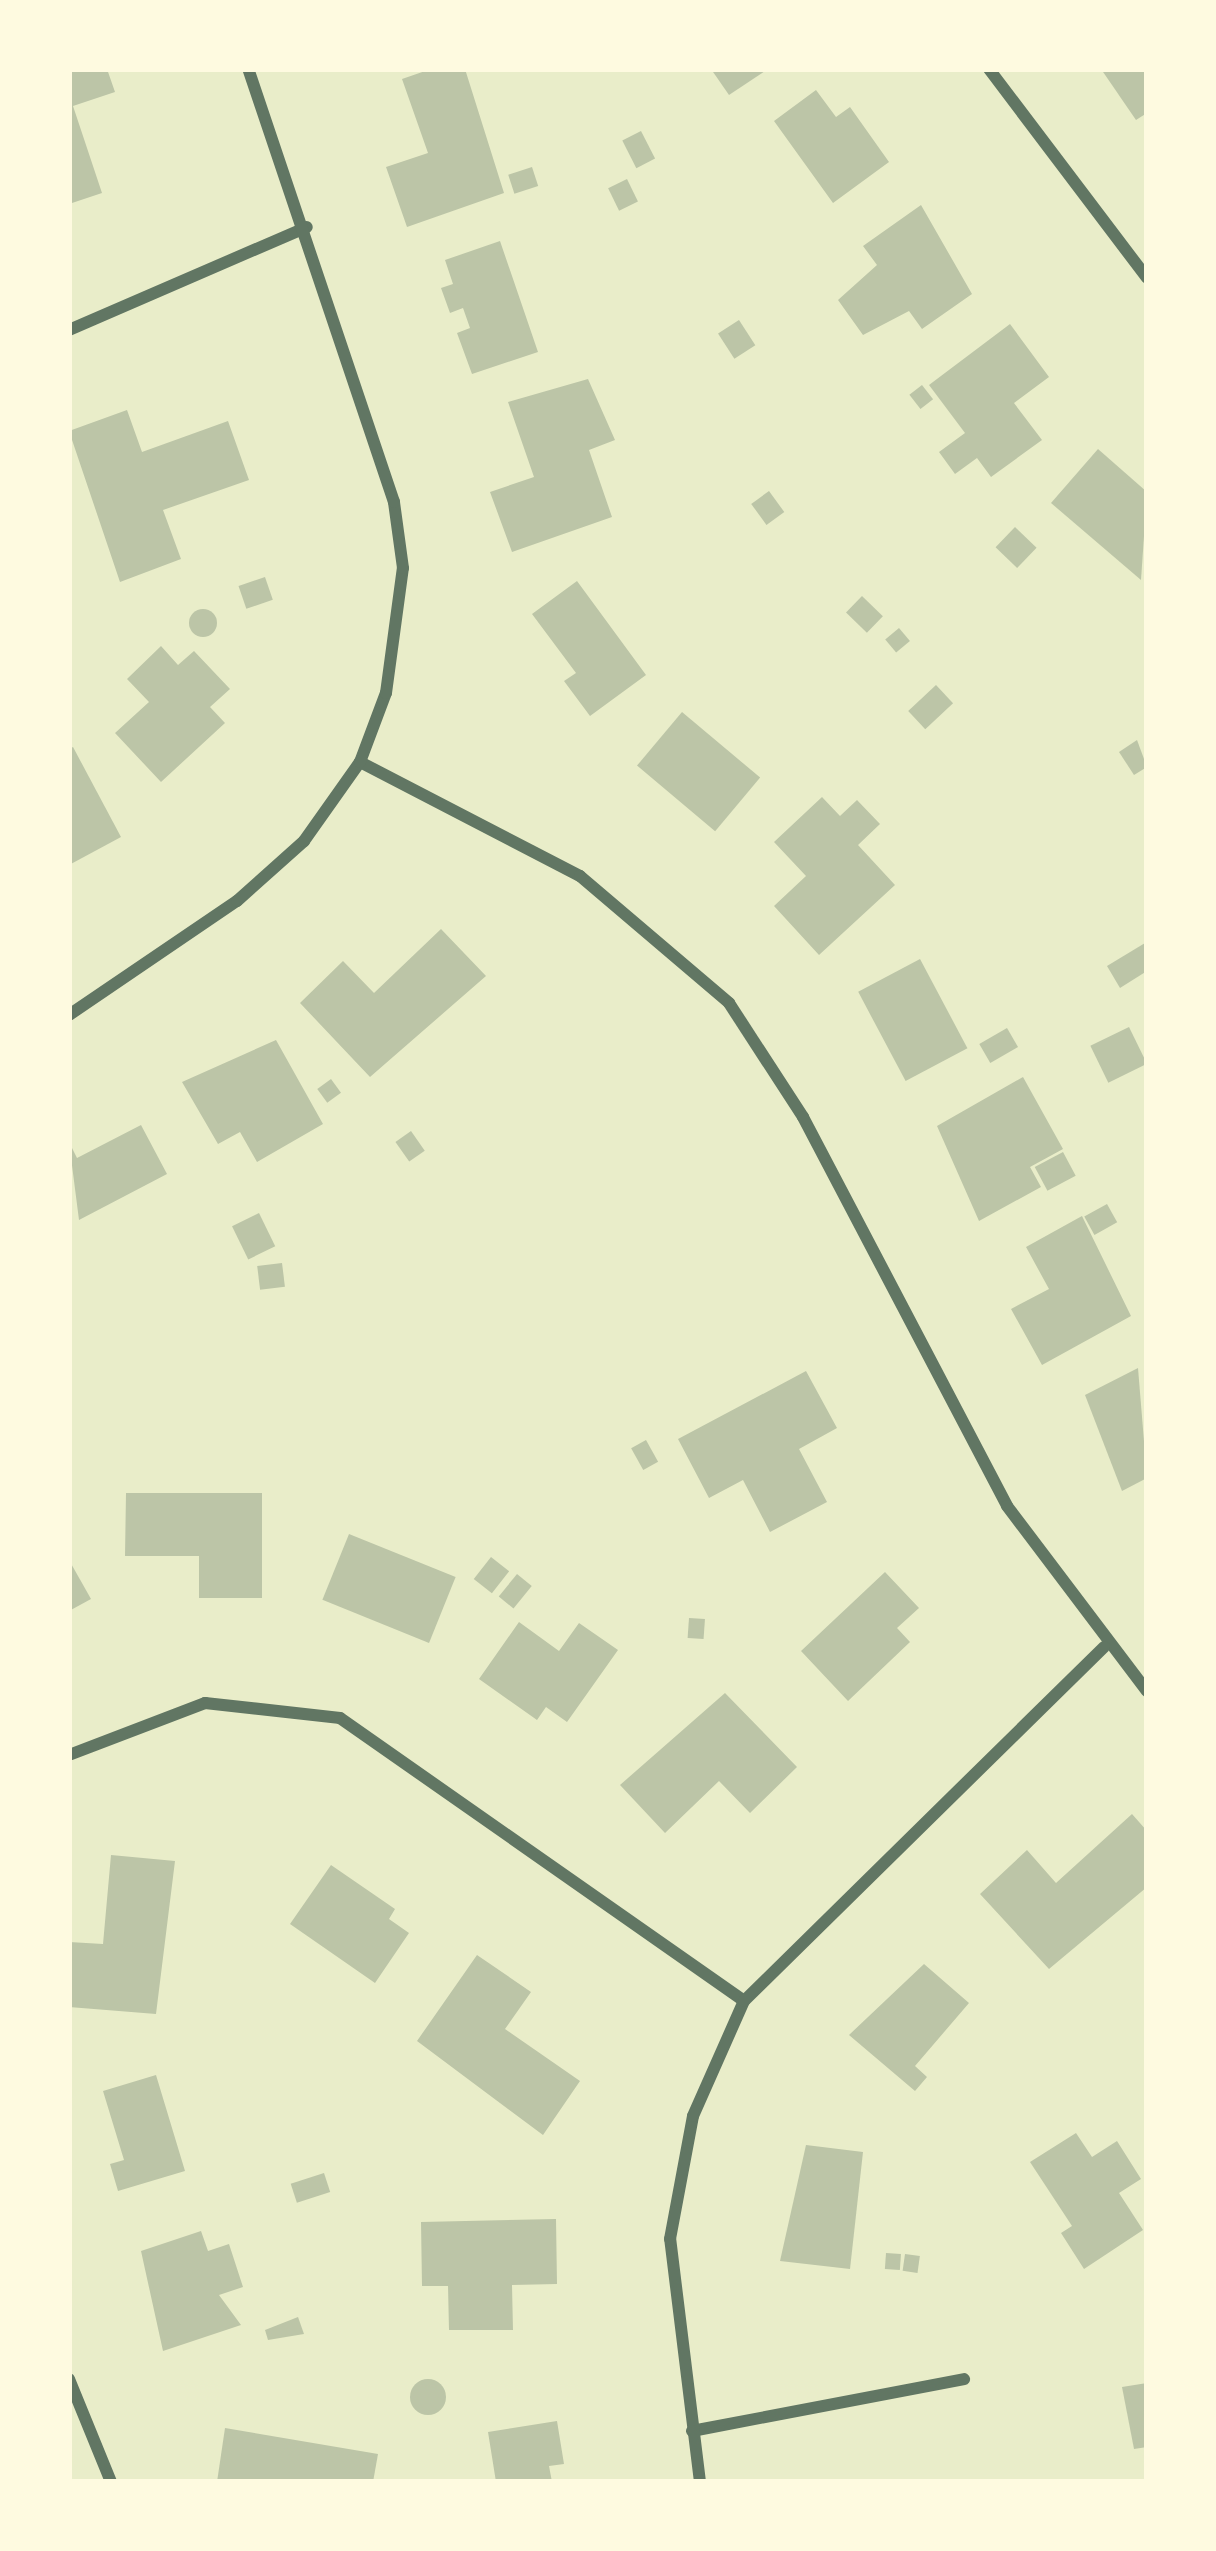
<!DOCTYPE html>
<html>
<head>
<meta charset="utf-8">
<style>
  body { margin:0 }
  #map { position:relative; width:1216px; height:2551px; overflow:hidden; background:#e9edc9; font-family:Ubuntu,sans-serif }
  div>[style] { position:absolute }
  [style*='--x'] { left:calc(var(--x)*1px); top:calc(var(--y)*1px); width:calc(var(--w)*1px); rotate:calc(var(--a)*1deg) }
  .building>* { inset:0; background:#bcc5a7; transform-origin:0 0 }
  .round { border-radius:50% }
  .minor>* { height:12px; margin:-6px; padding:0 6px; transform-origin:6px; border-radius:6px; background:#617663 }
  span { translate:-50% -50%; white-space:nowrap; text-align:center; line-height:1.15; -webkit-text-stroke:12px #fefae0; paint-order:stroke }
  .frame { position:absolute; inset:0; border:72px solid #fefae0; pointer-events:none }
</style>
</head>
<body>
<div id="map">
  <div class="building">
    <div style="clip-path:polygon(69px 69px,107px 69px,115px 92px,73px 106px,102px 193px,69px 204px)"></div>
    <div style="clip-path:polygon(431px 69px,465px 69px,504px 193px,407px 227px,386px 167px,428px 153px,402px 79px)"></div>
    <div style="clip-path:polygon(711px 69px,768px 69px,729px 95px)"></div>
    <div style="clip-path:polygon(1101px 69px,1147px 69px,1147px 113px,1136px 120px)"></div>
    <div style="clip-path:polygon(816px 90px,836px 117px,850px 107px,889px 162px,833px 203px,774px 121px)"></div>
    <div style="left:641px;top:131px;width:31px;height:21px;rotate:63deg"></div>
    <div style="left:532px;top:167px;width:20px;height:25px;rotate:72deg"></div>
    <div style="left:627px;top:179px;width:25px;height:21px;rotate:64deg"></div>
    <div style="clip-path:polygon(921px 205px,972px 294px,922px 329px,909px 311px,863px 335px,838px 300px,877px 265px,863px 246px)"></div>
    <div style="clip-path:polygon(500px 241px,538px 352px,472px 374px,457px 333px,470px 328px,463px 308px,450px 313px,441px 288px,453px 284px,445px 260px)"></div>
    <div style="left:739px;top:320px;width:30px;height:25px;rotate:57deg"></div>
    <div style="clip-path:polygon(1010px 324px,1049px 377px,1014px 403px,1042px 440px,991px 477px,977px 458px,955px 474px,939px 452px,965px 433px,929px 385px)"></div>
    <div style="clip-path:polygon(588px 379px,615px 440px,589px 450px,612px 517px,512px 552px,490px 492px,534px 477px,508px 402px)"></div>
    <div style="left:922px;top:385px;width:18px;height:16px;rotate:52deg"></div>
    <div style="clip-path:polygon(127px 410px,142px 452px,228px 421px,249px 480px,163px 510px,181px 559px,120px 582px,69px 431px)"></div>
    <div style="clip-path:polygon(1098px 449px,1147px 492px,1141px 580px,1051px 503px)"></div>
    <div style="left:769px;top:491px;width:26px;height:22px;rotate:54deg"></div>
    <div style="left:1015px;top:527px;width:30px;height:28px;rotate:44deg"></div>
    <div style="left:265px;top:577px;width:24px;height:28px;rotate:71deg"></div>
    <div style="clip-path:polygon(577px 581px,646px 675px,590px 716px,564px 681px,576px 673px,532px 614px)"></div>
    <div style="left:862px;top:596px;width:29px;height:23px;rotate:44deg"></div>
    <div class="round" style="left:189px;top:609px;width:28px;height:28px"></div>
    <div style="left:899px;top:628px;width:17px;height:18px;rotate:50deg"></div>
    <div style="clip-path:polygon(161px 646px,178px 665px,194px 651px,230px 689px,210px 707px,225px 723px,161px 782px,115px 733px,149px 702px,127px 679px)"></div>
    <div style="left:936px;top:685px;width:25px;height:38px;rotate:47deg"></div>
    <div style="left:682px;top:712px;width:102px;height:70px;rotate:40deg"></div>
    <div style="clip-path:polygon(1137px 740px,1147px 767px,1134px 775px,1119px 752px)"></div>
    <div style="clip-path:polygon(73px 747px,121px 837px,69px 865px,69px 749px)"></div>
    <div style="clip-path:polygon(822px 797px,840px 816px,857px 800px,880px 824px,858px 845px,895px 885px,819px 955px,774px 906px,806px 876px,774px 842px)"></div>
    <div style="clip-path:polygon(441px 929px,486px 976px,370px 1077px,300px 1003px,343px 961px,374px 993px)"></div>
    <div style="clip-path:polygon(1145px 943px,1147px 971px,1120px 988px,1107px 966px)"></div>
    <div style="left:920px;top:959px;width:101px;height:70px;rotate:62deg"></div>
    <div style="left:1129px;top:1027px;width:41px;height:43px;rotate:64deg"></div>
    <div style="left:1007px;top:1028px;width:22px;height:32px;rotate:60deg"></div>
    <div style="clip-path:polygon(276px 1040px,323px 1124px,257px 1162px,240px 1132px,218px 1144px,182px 1082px)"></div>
    <div style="clip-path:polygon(1023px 1077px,1063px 1149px,1030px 1167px,1041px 1187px,979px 1221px,937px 1126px)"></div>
    <div style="left:331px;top:1079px;width:17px;height:17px;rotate:54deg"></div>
    <div style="clip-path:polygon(141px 1125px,167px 1174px,79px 1220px,69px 1142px,77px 1158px)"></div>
    <div style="left:411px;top:1131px;width:24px;height:19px;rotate:55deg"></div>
    <div style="left:1063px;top:1152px;width:27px;height:32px;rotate:62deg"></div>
    <div style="left:1107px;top:1204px;width:21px;height:26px;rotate:61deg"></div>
    <div style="left:259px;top:1213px;width:37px;height:30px;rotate:64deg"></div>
    <div style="clip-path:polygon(1082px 1216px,1131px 1316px,1042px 1365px,1011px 1309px,1049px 1289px,1026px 1247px)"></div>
    <div style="left:282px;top:1263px;width:24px;height:25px;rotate:83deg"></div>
    <div style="clip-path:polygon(1138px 1368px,1147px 1478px,1122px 1491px,1085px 1395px)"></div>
    <div style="clip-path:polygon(806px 1371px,837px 1428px,799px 1449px,827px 1502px,770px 1532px,743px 1480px,709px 1498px,678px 1439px)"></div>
    <div style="left:646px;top:1440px;width:25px;height:17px;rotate:61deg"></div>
    <div style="clip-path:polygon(126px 1493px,262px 1493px,262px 1598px,199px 1598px,199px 1556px,125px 1556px)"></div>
    <div style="left:349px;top:1534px;width:115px;height:71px;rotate:22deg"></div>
    <div style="left:491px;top:1557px;width:23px;height:28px;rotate:38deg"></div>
    <div style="clip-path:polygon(69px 1560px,91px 1599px,69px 1611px)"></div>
    <div style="clip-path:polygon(885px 1572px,919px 1608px,897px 1628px,910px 1642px,848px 1701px,801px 1651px)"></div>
    <div style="left:517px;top:1574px;width:19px;height:29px;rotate:39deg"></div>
    <div style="left:689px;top:1618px;width:16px;height:20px;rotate:4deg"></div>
    <div style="clip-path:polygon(519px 1622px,559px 1651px,579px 1623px,618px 1650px,567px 1722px,546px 1707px,537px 1720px,479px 1679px)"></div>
    <div style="clip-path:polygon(725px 1693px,797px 1767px,750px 1813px,719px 1781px,665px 1833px,620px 1785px)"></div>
    <div style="clip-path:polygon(1132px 1814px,1147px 1831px,1147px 1887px,1049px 1969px,980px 1894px,1027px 1850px,1056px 1883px)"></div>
    <div style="clip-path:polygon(111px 1855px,175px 1861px,156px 2014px,69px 2007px,69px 1942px,103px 1944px)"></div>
    <div style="clip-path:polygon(331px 1865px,395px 1909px,389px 1919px,409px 1933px,375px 1983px,290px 1924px)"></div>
    <div style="clip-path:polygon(477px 1955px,531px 1992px,505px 2029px,580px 2081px,543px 2135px,417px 2041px)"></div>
    <div style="clip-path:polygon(924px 1964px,969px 2003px,915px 2066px,927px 2077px,915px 2091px,849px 2035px)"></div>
    <div style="clip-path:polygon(156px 2075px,185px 2171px,118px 2191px,110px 2164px,124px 2160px,103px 2091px)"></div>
    <div style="clip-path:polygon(1076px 2133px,1092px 2157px,1117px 2141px,1141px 2179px,1119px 2193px,1143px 2230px,1084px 2269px,1061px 2233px,1072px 2226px,1030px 2162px)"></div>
    <div style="clip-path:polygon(806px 2145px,863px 2152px,850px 2269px,780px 2261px)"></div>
    <div style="left:324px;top:2173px;width:20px;height:35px;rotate:72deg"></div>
    <div style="clip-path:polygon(556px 2219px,557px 2284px,512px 2285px,513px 2330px,449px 2330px,448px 2286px,422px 2286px,421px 2222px)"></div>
    <div style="clip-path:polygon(201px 2231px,208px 2251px,229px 2244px,243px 2287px,219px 2295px,241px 2325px,163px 2351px,141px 2251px)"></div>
    <div style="left:886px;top:2253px;width:15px;height:16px;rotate:4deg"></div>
    <div style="left:905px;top:2254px;width:15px;height:17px;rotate:8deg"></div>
    <div style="clip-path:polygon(298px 2317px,304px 2334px,268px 2340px,265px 2330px)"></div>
    <div class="round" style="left:410px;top:2379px;width:36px;height:36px"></div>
    <div style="clip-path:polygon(1147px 2383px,1147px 2447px,1134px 2449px,1122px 2387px)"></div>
    <div style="clip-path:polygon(557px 2421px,564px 2464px,549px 2466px,552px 2482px,496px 2482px,488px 2432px)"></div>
    <div style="clip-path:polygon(225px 2428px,378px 2454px,373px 2482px,217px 2482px)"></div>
  </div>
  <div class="minor">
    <div style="--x:989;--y:69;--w:262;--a:52.9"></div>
    <div style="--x:69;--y:330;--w:259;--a:-23.4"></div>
    <div style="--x:360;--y:762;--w:248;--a:27.4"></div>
    <div style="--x:580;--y:876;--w:196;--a:40.4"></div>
    <div style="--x:729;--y:1003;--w:136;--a:57"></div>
    <div style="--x:803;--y:1117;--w:439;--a:62.3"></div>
    <div style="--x:1007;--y:1506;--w:232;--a:52.9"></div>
    <div style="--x:69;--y:1015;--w:203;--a:-34.2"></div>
    <div style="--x:237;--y:901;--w:90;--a:-41.8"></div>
    <div style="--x:304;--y:841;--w:97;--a:-54.7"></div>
    <div style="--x:360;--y:762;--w:74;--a:-69.4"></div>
    <div style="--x:386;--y:693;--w:126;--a:-82.3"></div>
    <div style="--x:403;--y:568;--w:67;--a:-97.8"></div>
    <div style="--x:394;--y:502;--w:457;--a:-108.6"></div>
    <div style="--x:69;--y:1755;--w:146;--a:-20.9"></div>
    <div style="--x:205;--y:1703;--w:136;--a:6.3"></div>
    <div style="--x:340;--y:1718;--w:493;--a:35"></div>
    <div style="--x:69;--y:2379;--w:111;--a:67.8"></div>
    <div style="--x:692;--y:2431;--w:277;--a:-10.8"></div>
    <div style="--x:700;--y:2482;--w:245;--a:-97"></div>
    <div style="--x:670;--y:2239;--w:125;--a:-79.4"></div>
    <div style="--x:693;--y:2116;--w:126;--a:-66.1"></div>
    <div style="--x:744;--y:2001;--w:505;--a:-44.52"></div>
  </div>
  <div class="frame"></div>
</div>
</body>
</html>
